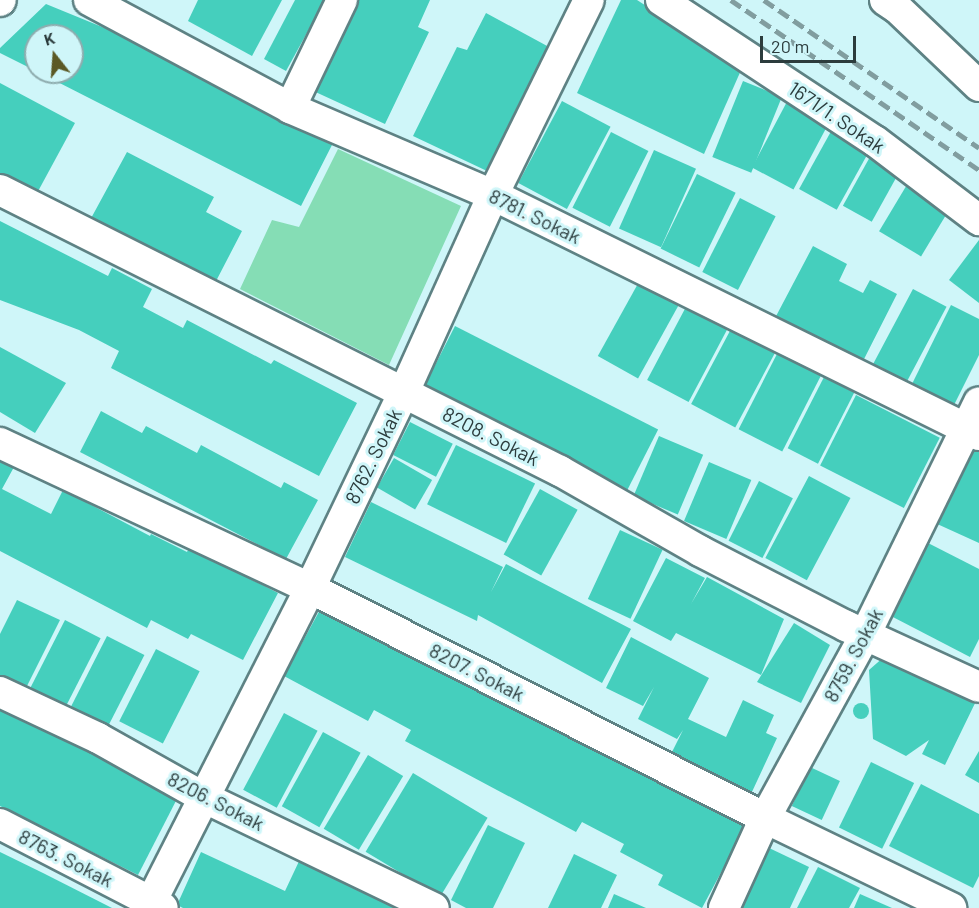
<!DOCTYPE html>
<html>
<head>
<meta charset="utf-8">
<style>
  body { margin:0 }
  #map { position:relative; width:979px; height:908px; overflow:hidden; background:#cff6f9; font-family:Barlow,sans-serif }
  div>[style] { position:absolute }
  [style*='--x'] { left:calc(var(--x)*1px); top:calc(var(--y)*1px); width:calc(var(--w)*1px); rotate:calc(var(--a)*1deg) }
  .green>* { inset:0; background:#85ddb5 }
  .building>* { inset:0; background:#45cfbd; transform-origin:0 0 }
  .round { border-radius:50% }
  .roads { filter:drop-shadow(2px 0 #5e8284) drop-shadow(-2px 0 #5e8284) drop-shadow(0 2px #5e8284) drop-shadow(0 -2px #5e8284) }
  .street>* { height:30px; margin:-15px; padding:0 15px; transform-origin:15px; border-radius:15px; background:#fff }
  .rail>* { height:4.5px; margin-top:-2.25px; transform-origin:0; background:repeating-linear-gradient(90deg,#819d9f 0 12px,transparent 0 18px) }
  span { translate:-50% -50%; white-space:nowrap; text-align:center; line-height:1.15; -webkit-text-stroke:6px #cff6f9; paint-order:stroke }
  .street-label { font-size:20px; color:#2c3c3d }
  .north { position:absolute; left:24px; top:24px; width:60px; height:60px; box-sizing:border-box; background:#cff6f9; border:2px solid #8eacae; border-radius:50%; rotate:343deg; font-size:16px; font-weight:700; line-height:24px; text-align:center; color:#2c3c3d }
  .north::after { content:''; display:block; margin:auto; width:21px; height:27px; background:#5b5925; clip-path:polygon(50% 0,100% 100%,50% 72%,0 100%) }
  .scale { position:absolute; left:760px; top:36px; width:96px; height:27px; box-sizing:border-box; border:3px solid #2c3c3d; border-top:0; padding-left:8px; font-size:18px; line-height:21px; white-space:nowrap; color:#2c3c3d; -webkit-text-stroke:4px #cff6f9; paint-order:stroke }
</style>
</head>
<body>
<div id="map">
  <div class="green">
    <div style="clip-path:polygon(338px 149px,461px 206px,389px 365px,240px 289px,272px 220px,299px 227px)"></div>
  </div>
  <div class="building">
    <div style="clip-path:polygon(198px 0,282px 0,252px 56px,188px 21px)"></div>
    <div style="clip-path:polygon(295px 0,325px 0,286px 71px,264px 59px)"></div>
    <div style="clip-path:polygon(354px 0,430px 0,418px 27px,429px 32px,385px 124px,309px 89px)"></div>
    <div style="clip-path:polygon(621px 0,637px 0,742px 68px,704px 154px,577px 93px)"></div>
    <div style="clip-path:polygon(46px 4px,129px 38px,334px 141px,301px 206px,38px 72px,72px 72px,72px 36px,36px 36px,36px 71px,0 53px,0 48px)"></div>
    <div style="clip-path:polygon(486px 13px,549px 47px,487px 171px,413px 136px,457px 47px,467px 50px)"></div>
    <div style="left:743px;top:81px;width:42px;height:82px;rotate:22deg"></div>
    <div style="clip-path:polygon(0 83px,75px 123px,36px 195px,0 175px)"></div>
    <div style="left:790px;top:96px;width:47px;height:81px;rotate:28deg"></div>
    <div style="left:562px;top:101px;width:55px;height:93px;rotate:28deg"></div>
    <div style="left:834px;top:126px;width:43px;height:72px;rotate:29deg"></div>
    <div style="left:611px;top:132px;width:42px;height:85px;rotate:27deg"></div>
    <div style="left:654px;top:150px;width:46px;height:86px;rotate:24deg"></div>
    <div style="clip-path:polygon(127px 152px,214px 197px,206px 212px,242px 231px,214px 285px,89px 222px)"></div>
    <div style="left:871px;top:155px;width:33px;height:58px;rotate:29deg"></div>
    <div style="left:697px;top:174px;width:43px;height:83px;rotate:26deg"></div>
    <div style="left:911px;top:178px;width:49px;height:62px;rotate:31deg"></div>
    <div style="left:740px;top:198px;width:40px;height:83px;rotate:27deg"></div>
    <div style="clip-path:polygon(0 221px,108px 276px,112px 268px,152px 289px,143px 307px,183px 328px,187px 320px,271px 364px,274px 360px,357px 403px,319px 476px,111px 368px,119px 351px,79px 330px,0 300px)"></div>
    <div style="clip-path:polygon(979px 240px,979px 303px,949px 280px)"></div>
    <div style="clip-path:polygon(813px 246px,847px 264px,839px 281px,863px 293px,870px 280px,897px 294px,861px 365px,774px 320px)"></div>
    <div style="left:640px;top:280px;width:46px;height:87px;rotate:29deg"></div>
    <div style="left:913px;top:289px;width:38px;height:85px;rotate:28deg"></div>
    <div style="left:687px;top:305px;width:47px;height:85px;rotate:28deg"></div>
    <div style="clip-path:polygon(951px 305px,979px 319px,979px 355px,954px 405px,912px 384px)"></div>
    <div style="left:455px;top:326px;width:228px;height:71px;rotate:27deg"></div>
    <div style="left:731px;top:329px;width:50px;height:85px;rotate:28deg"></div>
    <div style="clip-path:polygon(0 347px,66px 383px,35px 433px,0 412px)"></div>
    <div style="left:779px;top:350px;width:49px;height:89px;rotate:27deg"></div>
    <div style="left:824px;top:377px;width:34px;height:80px;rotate:27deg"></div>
    <div style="left:856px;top:395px;width:94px;height:79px;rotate:27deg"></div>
    <div style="clip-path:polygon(101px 411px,142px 433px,146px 426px,197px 453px,201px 445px,281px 488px,284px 482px,318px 500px,286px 559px,80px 452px)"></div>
    <div style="left:410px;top:422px;width:48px;height:37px;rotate:27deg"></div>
    <div style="left:659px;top:436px;width:48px;height:65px;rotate:23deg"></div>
    <div style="left:456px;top:445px;width:88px;height:66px;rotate:26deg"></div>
    <div style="clip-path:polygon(976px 445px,979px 447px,979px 543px,935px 523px)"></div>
    <div style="left:394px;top:458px;width:44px;height:34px;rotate:30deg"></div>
    <div style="clip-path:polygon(0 460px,14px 467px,2px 489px,51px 514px,63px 490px,150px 536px,151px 534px,187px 552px,189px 548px,278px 593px,243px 660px,191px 634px,188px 639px,151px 620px,147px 628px,0 551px)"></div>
    <div style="left:709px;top:462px;width:46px;height:64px;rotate:23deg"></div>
    <div style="left:809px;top:476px;width:47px;height:93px;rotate:28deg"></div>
    <div style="left:759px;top:481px;width:38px;height:67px;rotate:27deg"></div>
    <div style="left:540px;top:489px;width:43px;height:75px;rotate:29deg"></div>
    <div style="clip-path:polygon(371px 502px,503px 567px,491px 592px,506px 564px,631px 629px,602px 683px,478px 615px,477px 621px,345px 557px)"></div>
    <div style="left:620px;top:530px;width:47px;height:76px;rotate:25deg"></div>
    <div style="clip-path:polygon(928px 543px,979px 569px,979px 639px,970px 657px,889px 615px)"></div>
    <div style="clip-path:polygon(666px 558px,705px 578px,691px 604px,707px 577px,784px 619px,761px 675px,676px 633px,671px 641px,633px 621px)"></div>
    <div style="clip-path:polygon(17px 600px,60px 620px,26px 688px,0 675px,0 634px)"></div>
    <div style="clip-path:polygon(321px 608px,529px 716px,533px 709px,748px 822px,702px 908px,658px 885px,663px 875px,620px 852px,624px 844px,582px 822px,576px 832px,405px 741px,411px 730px,374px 710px,368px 721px,284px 676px)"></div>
    <div style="left:65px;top:620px;width:40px;height:77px;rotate:27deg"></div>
    <div style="clip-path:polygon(794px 623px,830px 645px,801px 703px,757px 682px)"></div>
    <div style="left:107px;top:636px;width:42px;height:80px;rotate:27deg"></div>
    <div style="clip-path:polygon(631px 637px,709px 678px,688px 719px,726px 737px,743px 700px,774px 715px,766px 733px,777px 738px,751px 794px,670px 756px,683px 730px,677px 739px,638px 719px,654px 687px,643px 706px,606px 688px)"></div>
    <div style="left:156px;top:649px;width:49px;height:81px;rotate:27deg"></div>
    <div style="clip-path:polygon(885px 656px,979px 695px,945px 765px,922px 754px,929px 740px,906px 756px,873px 739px,869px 670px)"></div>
    <div class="round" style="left:853px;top:703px;width:16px;height:16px"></div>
    <div style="clip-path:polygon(0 703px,180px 793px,138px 875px,0 806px)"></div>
    <div style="left:284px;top:713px;width:38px;height:87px;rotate:28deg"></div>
    <div style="left:323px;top:732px;width:43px;height:85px;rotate:29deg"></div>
    <div style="clip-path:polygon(979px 751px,979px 783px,965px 775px)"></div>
    <div style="left:368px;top:755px;width:41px;height:86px;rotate:31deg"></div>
    <div style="left:871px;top:762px;width:48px;height:73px;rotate:26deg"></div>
    <div style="left:810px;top:767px;width:33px;height:43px;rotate:25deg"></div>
    <div style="left:413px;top:773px;width:87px;height:92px;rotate:31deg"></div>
    <div style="clip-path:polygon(921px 784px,979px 814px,979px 876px,973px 888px,889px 846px)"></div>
    <div style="clip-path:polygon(488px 825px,525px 843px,493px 908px,466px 908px,451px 900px)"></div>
    <div style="clip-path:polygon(767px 847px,809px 867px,790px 908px,738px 908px)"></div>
    <div style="clip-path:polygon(0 852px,43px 873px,112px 908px,0 908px)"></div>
    <div style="clip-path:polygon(201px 852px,285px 891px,301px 857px,408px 908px,183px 908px,177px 905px)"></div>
    <div style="clip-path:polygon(574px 854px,617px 875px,601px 908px,548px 908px)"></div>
    <div style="clip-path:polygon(818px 867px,860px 888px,849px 908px,797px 908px)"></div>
    <div style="clip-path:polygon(614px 894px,646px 908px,608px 908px)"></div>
    <div style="clip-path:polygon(860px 894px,892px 908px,854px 908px)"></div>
  </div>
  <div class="roads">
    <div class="street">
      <div style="--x:89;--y:0;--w:228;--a:28.2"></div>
      <div style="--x:290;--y:108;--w:221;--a:23.2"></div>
      <div style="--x:493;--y:195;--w:542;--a:26.28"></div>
      <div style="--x:661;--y:0;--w:256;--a:33.4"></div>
      <div style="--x:875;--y:141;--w:131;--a:37.2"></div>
      <div style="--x:885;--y:0;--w:14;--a:34"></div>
      <div style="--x:897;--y:8;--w:113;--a:43.6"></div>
      <div style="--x:0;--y:1;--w:1;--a:-45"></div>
      <div style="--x:290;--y:108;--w:120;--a:-64.3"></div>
      <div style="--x:0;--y:190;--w:627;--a:26.65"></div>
      <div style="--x:560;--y:471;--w:161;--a:29.7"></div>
      <div style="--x:700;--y:551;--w:164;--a:27.2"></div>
      <div style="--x:846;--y:626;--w:146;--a:24.6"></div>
      <div style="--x:0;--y:443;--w:342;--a:25.1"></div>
      <div style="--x:310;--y:588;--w:510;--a:26.82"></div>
      <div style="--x:765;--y:818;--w:207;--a:25.8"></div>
      <div style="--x:0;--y:692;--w:108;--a:25.1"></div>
      <div style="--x:98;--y:738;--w:120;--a:29.3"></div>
      <div style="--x:203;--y:797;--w:256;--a:25.7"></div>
      <div style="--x:0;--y:824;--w:183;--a:27.3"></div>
      <div style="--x:148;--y:908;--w:359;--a:-63.1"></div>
      <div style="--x:310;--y:588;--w:217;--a:-64.4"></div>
      <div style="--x:404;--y:392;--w:216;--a:-65.7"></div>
      <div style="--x:493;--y:195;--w:217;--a:-63.8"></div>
      <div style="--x:724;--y:908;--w:99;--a:-65.5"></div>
      <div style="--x:765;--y:818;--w:209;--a:-61.3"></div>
      <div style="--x:865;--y:635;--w:259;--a:-63.9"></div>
    </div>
  </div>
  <div class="rail">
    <div style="--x:731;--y:0;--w:301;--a:34.4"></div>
    <div style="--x:764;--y:0;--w:261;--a:34.5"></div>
  </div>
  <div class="street-label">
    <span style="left:837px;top:117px;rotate:34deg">1671/1. Sokak</span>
    <span style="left:535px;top:216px;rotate:26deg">8781. Sokak</span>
    <span style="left:491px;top:436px;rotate:27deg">8208. Sokak</span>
    <span style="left:373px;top:456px;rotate:-64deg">8762. Sokak</span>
    <span style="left:853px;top:655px;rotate:-62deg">8759. Sokak</span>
    <span style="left:477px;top:672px;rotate:27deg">8207. Sokak</span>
    <span style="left:216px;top:801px;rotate:27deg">8206. Sokak</span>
    <span style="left:66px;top:858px;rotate:27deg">8763. Sokak</span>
  </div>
  <div class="north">K</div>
  <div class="scale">20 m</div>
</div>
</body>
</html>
